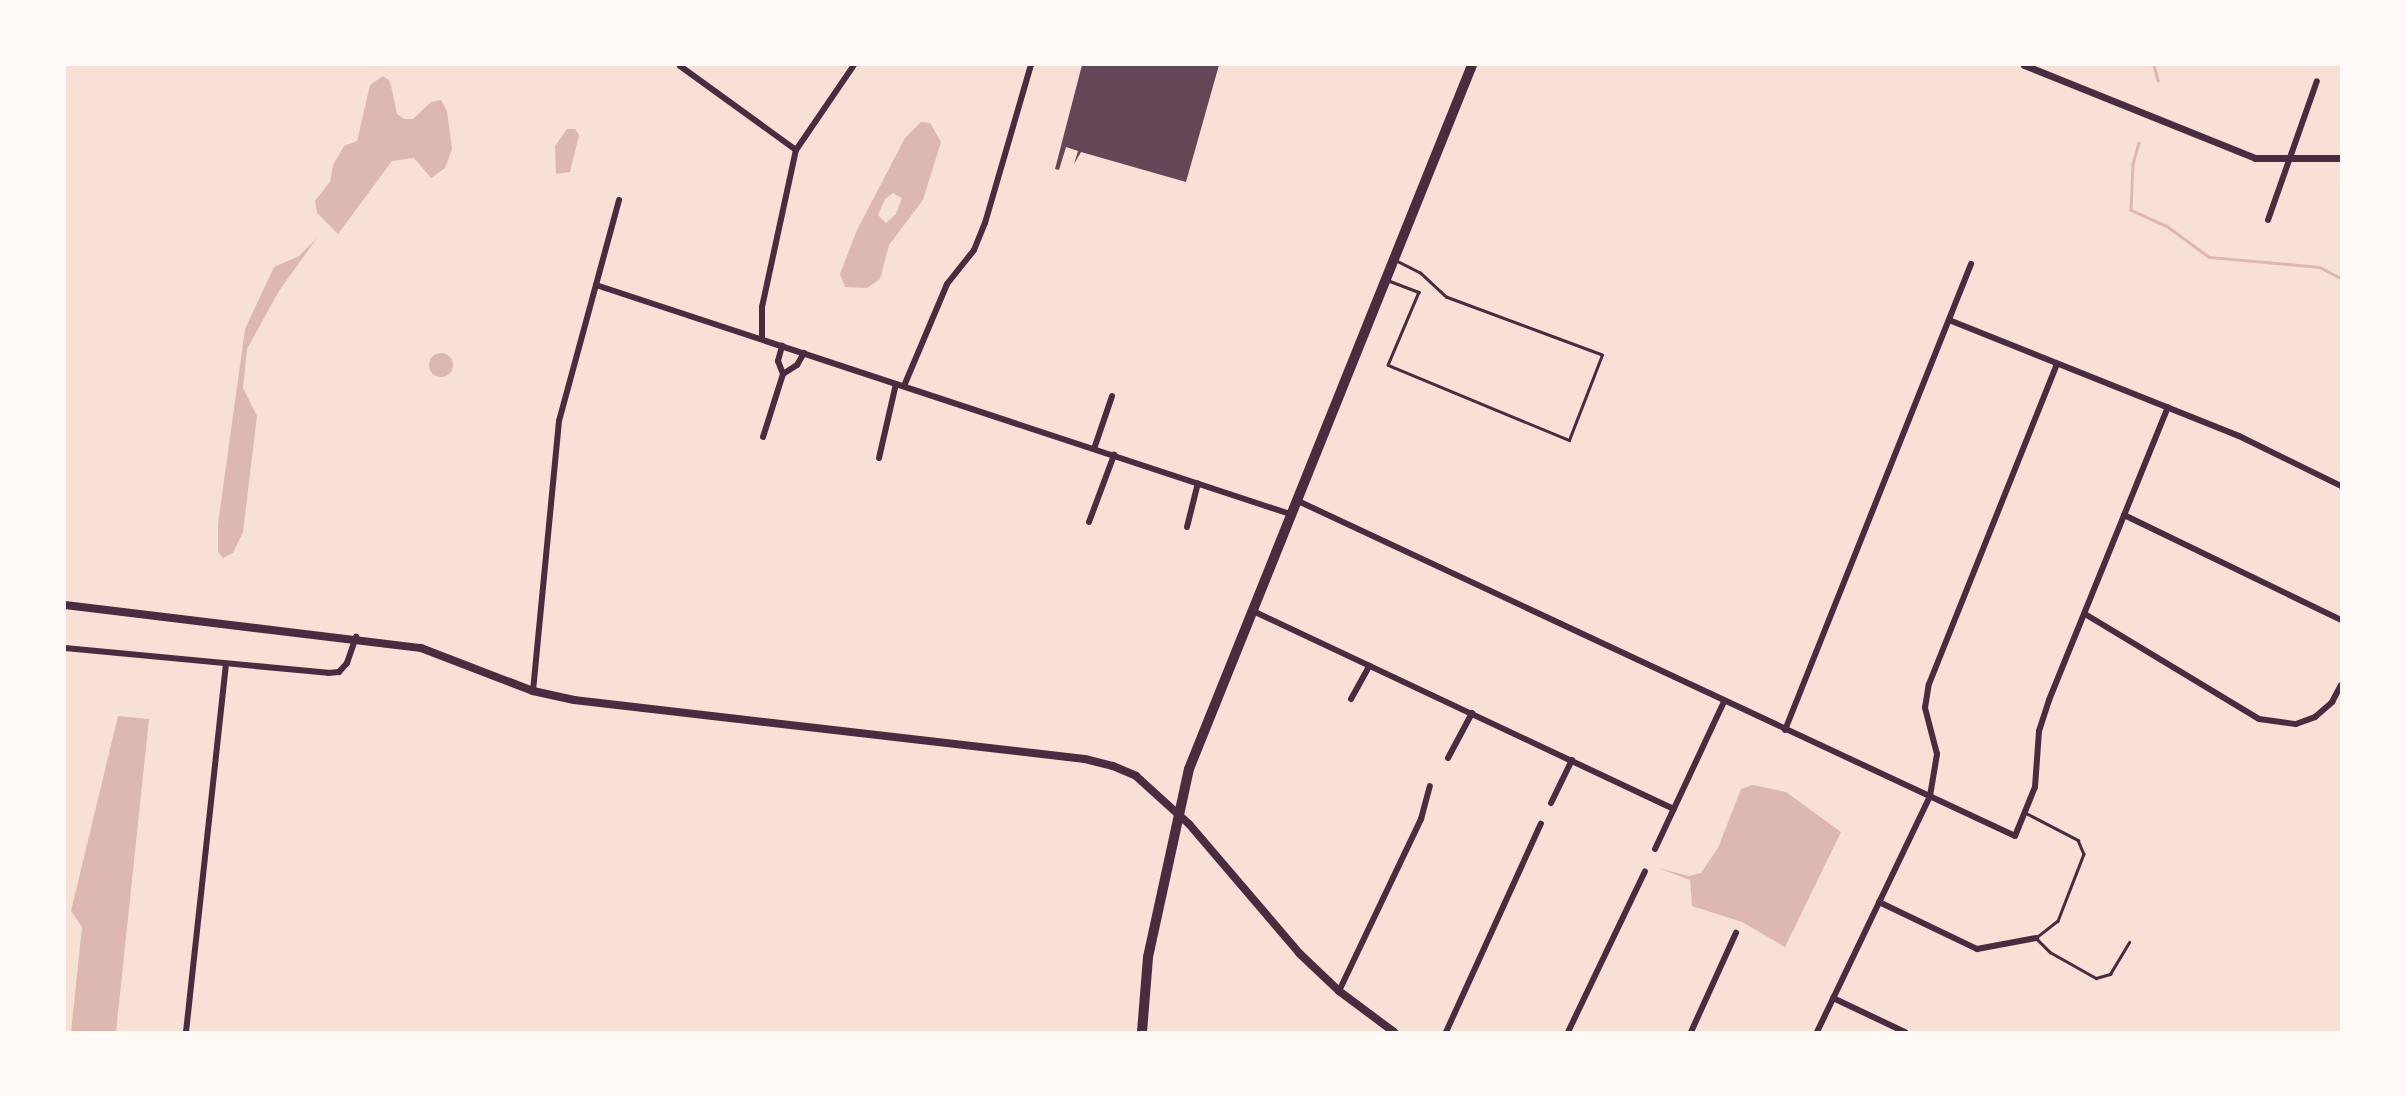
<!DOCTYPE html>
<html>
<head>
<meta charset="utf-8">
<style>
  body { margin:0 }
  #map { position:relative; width:2406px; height:1097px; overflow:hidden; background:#f7e1d7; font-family:"PT Sans",sans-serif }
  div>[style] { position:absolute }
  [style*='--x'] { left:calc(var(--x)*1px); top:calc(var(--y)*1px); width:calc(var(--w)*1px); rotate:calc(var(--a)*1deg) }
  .water>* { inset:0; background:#dcb8b0 }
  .round { border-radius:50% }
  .stream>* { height:2.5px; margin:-1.25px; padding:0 1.25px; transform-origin:1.25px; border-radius:1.25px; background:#dcb8b0 }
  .building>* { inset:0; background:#644757 }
  .service>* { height:2.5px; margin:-1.25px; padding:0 1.25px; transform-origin:1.25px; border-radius:1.25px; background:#4a2c40 }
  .minor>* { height:6px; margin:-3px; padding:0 3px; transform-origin:3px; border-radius:3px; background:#4a2c40 }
  .tertiary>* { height:7px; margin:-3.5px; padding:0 3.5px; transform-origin:3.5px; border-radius:3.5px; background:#4a2c40 }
  .secondary>* { height:8px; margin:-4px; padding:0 4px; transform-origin:4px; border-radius:4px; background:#4a2c40 }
  .primary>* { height:10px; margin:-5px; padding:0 5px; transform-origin:5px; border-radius:5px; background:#4a2c40 }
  span { translate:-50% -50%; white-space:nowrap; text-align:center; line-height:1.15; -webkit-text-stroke:5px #fffaf5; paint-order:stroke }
  .frame { position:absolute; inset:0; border:66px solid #fffaf5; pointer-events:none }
</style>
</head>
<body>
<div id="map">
  <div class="water">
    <div style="clip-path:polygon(383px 76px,390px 81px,397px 114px,404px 119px,413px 119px,431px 102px,441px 100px,447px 111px,452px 149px,445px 168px,431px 178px,414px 158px,392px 161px,338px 234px,317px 213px,315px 201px,330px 182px,333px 165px,344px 146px,357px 141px,370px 85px)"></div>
    <div style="clip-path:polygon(evenodd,921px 122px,930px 123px,941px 142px,923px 200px,889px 245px,880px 279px,867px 288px,845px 287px,840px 274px,857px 230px,905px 138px,921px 122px,893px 193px,902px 198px,896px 214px,886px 223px,878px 215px,885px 199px,893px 193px)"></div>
    <div style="clip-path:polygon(567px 129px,575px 129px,579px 135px,570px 172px,556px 174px,555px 146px)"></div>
    <div style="clip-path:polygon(317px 238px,279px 291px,247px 349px,243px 388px,257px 416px,243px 532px,233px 553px,223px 558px,218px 552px,218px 524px,245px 329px,274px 267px,299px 256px)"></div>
    <div class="round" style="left:429px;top:353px;width:24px;height:24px"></div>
    <div style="clip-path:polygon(118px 716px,149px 719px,116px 1032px,71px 1032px,82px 927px,71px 911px)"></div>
    <div style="clip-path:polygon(1753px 785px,1786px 792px,1841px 832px,1785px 947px,1742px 922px,1692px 906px,1690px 880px,1658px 868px,1689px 876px,1701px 873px,1718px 848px,1741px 789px)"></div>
  </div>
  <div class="stream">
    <div style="--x:2154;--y:65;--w:16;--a:75"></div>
    <div style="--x:2139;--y:143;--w:22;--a:106"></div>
    <div style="--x:2133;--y:164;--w:46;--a:92.5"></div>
    <div style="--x:2131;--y:210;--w:39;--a:24"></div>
    <div style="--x:2167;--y:226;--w:52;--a:36.4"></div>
    <div style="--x:2209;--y:257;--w:111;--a:5.1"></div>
    <div style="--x:2320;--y:267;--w:24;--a:28"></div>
  </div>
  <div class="building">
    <div style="clip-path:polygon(1082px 65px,1219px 65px,1186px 182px,1081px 152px,1074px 164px,1078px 151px,1066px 147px,1059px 170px,1055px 169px)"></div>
  </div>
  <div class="service">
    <div style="--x:1390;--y:281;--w:31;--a:21"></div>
    <div style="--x:1419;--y:292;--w:79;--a:113"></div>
    <div style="--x:1388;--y:365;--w:196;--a:22.5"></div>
    <div style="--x:1569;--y:440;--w:91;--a:-68.8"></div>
    <div style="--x:1602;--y:355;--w:166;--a:-159.6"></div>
    <div style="--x:1446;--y:297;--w:35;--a:-137"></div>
    <div style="--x:1420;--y:273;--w:28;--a:-153"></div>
    <div style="--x:2026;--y:813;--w:59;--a:27.4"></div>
    <div style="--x:2078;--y:840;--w:15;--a:67"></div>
    <div style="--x:2084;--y:854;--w:72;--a:111.2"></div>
    <div style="--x:2058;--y:921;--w:28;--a:142"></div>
    <div style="--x:2036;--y:938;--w:20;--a:45"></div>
    <div style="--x:2050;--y:952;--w:53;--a:29.5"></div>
    <div style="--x:2096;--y:978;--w:15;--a:-16"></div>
    <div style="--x:2110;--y:974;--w:37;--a:-59"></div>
  </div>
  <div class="minor">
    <div style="--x:680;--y:66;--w:143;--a:35.9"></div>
    <div style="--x:2268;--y:220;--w:147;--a:-70.6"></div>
    <div style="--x:596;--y:285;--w:734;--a:18.26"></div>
    <div style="--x:1949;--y:320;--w:312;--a:21.8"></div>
    <div style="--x:2239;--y:436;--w:114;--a:26.1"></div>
    <div style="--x:762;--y:339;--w:32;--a:-90"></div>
    <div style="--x:762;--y:307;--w:161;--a:-77.8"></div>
    <div style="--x:796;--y:150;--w:103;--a:-55.7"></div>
    <div style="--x:783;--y:374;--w:17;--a:-33"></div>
    <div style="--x:797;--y:365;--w:14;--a:-60"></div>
    <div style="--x:904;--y:386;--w:111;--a:-67.1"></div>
    <div style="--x:947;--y:284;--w:43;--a:-51.5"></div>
    <div style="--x:974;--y:250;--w:29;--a:-68"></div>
    <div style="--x:985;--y:223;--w:165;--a:-73.8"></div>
    <div style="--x:763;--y:437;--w:66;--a:-72.4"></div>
    <div style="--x:783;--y:374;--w:14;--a:-111"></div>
    <div style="--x:778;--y:361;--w:16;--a:-75"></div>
    <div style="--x:1094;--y:449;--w:56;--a:-71.2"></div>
    <div style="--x:879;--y:458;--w:76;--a:-77.1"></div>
    <div style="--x:1298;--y:501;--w:791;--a:25.04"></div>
    <div style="--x:2015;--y:836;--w:53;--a:-67.8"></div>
    <div style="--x:2035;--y:787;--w:56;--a:-85.9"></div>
    <div style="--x:2039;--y:731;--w:33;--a:-72"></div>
    <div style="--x:2049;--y:700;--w:316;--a:-67.9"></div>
    <div style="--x:2124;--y:515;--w:241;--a:25.8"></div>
    <div style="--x:1089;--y:522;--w:72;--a:-69.5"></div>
    <div style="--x:1187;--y:527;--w:45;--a:-76"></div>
    <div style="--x:1253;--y:611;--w:465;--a:25.2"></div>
    <div style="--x:2085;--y:614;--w:203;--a:31.1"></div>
    <div style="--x:2259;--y:719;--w:37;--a:8"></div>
    <div style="--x:2296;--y:724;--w:20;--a:-20"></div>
    <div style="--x:2315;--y:717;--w:23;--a:-41"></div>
    <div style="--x:2332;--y:702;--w:19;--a:-62"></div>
    <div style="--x:65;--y:648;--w:264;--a:5.4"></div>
    <div style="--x:328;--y:673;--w:11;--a:-5"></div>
    <div style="--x:339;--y:672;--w:12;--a:-48"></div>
    <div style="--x:347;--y:663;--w:28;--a:-71"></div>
    <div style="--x:533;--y:691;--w:271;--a:-84.5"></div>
    <div style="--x:559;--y:421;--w:229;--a:-74.8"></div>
    <div style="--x:1351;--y:699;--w:38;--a:-61"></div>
    <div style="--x:1785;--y:730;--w:502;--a:-68.24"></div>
    <div style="--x:1448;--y:758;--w:51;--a:-61.9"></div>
    <div style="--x:1551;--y:803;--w:48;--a:-64"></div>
    <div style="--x:1655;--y:849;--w:162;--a:-64.9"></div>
    <div style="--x:1879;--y:902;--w:109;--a:25.6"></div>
    <div style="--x:1977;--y:949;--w:60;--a:-10.6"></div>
    <div style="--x:1339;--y:991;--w:191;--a:-64.5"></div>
    <div style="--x:1421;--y:819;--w:34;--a:-75"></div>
    <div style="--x:1833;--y:998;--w:80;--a:25.3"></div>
    <div style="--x:186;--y:1032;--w:370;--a:-83.8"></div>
    <div style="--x:1446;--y:1032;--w:229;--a:-65.5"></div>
    <div style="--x:1568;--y:1032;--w:178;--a:-64.4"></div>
    <div style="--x:1691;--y:1032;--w:109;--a:-65.6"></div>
    <div style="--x:1817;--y:1032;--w:262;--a:-64.4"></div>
    <div style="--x:1930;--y:796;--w:43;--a:-80.5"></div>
    <div style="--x:1937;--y:754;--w:48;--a:-104.6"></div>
    <div style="--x:1925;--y:708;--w:24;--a:-81"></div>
    <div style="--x:1929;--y:684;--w:345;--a:-68.2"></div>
  </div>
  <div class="tertiary">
    <div style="--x:2024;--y:65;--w:249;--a:21.9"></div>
    <div style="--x:2255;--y:158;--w:86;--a:0"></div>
  </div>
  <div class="secondary">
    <div style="--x:65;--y:605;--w:359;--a:6.9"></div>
    <div style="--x:421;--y:648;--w:120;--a:21"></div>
    <div style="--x:533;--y:691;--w:42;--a:12.4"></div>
    <div style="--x:574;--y:700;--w:514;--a:6.59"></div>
    <div style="--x:1085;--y:759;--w:29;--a:14"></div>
    <div style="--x:1113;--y:766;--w:25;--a:23"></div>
    <div style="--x:1136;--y:776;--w:72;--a:42.2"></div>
    <div style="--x:1189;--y:824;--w:170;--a:49.5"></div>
    <div style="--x:1299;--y:953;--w:55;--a:43.5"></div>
    <div style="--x:1339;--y:991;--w:69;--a:36.7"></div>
  </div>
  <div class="primary">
    <div style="--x:1142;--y:1032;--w:75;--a:-85.4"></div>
    <div style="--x:1148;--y:957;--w:192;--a:-77.7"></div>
    <div style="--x:1189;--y:769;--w:759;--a:-68.1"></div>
  </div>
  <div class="frame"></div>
</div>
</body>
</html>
